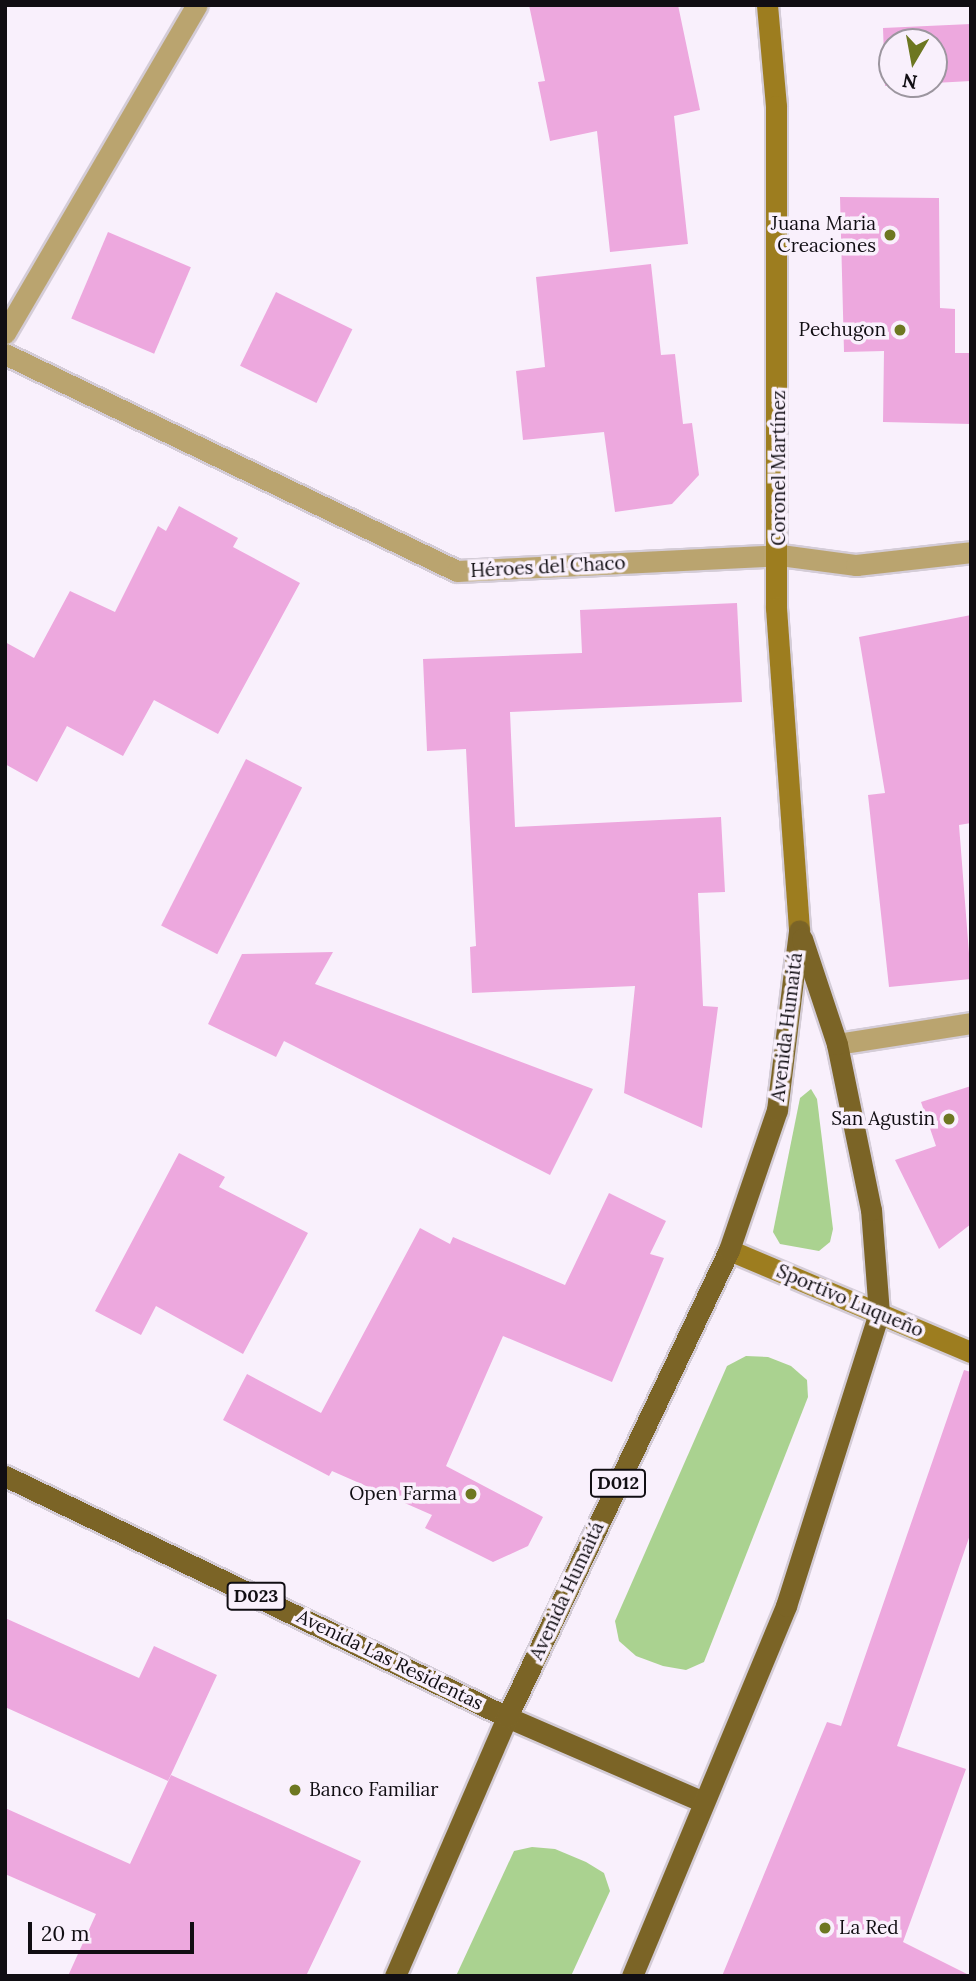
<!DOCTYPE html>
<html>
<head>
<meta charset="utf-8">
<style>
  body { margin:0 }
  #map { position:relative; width:976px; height:1981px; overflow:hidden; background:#f9f0fc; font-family:Lora,serif }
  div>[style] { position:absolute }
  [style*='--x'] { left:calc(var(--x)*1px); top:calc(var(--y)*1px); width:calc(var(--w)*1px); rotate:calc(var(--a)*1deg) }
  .green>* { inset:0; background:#aad290 }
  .building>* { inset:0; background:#eda8de; transform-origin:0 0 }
  .roads { filter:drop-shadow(2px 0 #d4ccd7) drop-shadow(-2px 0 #d4ccd7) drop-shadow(0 2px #d4ccd7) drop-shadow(0 -2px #d4ccd7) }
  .lane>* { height:21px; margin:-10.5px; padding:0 10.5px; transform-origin:10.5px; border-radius:10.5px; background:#baa46f }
  .street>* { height:21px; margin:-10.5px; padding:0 10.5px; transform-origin:10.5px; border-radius:10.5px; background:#baa46f }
  .secondary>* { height:21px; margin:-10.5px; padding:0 10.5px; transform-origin:10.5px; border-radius:10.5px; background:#9d7d1f }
  .primary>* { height:21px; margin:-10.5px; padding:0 10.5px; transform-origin:10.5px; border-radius:10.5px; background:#7b6426 }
  .dots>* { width:19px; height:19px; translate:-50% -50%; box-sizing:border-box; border:4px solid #f9f0fc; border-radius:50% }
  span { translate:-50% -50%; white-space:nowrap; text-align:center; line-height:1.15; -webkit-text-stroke:7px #f9f0fc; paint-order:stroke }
  .shield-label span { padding:2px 5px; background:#f9f0fc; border:2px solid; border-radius:5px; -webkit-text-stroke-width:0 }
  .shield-label { font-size:18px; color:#110e13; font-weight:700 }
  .poi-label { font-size:19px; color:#110e13 }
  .right { translate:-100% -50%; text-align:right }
  .left { translate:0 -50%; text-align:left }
  .street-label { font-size:19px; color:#110e13 }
  .frame { position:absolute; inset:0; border:7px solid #110e13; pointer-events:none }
  .north { position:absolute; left:878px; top:28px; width:70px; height:70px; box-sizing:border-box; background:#f9f0fc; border:2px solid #9c969f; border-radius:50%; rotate:190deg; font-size:19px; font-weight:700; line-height:28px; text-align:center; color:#110e13 }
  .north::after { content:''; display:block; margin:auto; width:24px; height:32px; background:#6d7721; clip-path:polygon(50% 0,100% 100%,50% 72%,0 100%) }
  .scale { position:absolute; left:28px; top:1922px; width:166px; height:32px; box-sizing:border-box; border:4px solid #110e13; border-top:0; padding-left:9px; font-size:21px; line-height:24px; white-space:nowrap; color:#110e13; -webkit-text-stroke:5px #f9f0fc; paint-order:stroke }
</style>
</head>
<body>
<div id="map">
  <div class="green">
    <div style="clip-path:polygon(811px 1089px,817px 1099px,833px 1229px,830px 1242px,819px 1251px,780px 1244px,773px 1232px,800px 1098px)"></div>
    <div style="clip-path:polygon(746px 1356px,768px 1357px,791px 1366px,807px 1380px,808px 1397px,704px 1662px,686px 1670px,663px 1666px,636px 1656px,619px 1641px,615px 1621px,727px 1366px)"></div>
    <div style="clip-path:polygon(532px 1847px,555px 1849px,586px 1862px,604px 1873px,610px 1891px,571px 1976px,456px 1976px,514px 1851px)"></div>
  </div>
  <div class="building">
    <div style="clip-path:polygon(529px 5px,678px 5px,700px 110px,674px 116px,688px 244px,610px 252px,597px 131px,550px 141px,538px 82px,545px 81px)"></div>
    <div style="clip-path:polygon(971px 24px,971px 81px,934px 83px,934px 42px,892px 42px,892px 84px,915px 84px,885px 86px,883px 28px)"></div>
    <div style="clip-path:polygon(840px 197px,939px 198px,940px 308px,955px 309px,955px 353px,971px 353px,971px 424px,883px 422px,884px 351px,844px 352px)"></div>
    <div style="left:108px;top:232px;width:90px;height:94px;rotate:23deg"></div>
    <div style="clip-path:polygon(651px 264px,661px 355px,675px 354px,683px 424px,692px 423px,699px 475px,672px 504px,615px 512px,604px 432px,523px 440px,516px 371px,545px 367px,536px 277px)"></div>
    <div style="left:276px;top:292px;width:85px;height:82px;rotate:26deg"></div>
    <div style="clip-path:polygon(179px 506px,238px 538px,233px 547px,300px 583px,218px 734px,154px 700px,123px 756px,67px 726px,37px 782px,5px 764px,5px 642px,34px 658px,70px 591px,115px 612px,158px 526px,166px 531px)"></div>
    <div style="clip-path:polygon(737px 603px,742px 702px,510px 712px,515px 827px,721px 817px,725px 892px,698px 893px,703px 1006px,718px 1007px,702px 1128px,624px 1093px,635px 986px,472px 993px,470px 947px,476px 946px,466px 749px,427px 751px,423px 659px,582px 653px,580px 610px)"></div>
    <div style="clip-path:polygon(971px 615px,971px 823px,959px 825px,971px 979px,889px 987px,868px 795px,885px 793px,859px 637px)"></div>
    <div style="left:246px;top:759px;width:63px;height:187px;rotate:27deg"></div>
    <div style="clip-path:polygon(333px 952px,315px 984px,593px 1089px,550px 1175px,284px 1041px,276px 1057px,208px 1024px,242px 954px)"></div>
    <div style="clip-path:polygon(971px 1086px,971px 1224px,939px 1249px,895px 1160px,936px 1146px,921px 1102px)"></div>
    <div style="clip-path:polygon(179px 1153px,225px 1177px,219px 1187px,308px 1233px,243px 1354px,156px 1306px,141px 1335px,95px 1311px)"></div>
    <div style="clip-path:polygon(609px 1193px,666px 1221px,650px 1254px,664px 1258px,612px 1382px,503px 1336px,446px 1466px,543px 1517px,528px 1546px,493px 1562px,425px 1528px,432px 1515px,332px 1471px,329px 1476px,223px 1420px,247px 1374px,321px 1413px,420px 1228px,450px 1244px,453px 1237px,565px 1285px)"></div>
    <div style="clip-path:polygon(964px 1370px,971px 1372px,971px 1532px,897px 1746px,966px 1769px,903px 1942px,971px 1976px,722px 1976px,827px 1722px,841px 1726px)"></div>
    <div style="clip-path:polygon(5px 1618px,139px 1678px,154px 1646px,217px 1675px,168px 1781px,5px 1707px)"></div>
    <div style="clip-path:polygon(171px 1775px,361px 1861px,306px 1976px,68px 1976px,96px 1914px,5px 1874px,5px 1808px,130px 1864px)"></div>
  </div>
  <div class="roads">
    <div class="lane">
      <div style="--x:837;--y:1044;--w:136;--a:-8.9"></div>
    </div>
    <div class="street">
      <div style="--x:5;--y:333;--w:380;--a:-59.7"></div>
      <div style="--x:5;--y:354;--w:501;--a:25.65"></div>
      <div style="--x:457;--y:571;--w:323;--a:-2.8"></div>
      <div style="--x:780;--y:555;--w:77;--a:7.5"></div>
      <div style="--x:856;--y:565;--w:116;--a:-6.4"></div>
    </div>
    <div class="secondary">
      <div style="--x:767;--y:5;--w:101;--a:84.9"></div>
      <div style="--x:776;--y:106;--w:502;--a:90"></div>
      <div style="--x:776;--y:608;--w:323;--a:85.9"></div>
      <div style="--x:729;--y:1250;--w:263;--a:22.9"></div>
    </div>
    <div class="primary">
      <div style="--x:5;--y:1476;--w:557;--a:25.64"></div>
      <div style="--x:507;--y:1717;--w:214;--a:23.4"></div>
      <div style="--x:395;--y:1976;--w:282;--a:-66.6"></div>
      <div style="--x:507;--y:1717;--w:517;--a:-64.57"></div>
      <div style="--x:729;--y:1250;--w:148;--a:-71.1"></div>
      <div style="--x:777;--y:1110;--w:181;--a:-83"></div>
      <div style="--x:632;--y:1976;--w:401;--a:-67.4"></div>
      <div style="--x:786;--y:1606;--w:307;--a:-72.4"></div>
      <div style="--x:879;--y:1313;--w:103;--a:-94.4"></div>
      <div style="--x:871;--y:1210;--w:169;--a:-101.6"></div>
      <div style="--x:837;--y:1044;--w:111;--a:-108.4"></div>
    </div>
  </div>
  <div class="dots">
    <div style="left:890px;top:235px;background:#6d7721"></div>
    <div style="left:900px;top:330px;background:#6d7721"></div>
    <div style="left:949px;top:1119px;background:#6d7721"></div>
    <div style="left:471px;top:1494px;background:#6d7721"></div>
    <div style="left:295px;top:1790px;background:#6d7721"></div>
    <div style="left:825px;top:1928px;background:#6d7721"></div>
  </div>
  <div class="shield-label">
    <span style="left:618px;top:1483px">D012</span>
    <span style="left:256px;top:1596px">D023</span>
  </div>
  <div class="poi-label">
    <span class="right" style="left:876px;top:235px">Juana Maria<br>Creaciones</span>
    <span class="right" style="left:886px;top:330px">Pechugon</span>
    <span class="right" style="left:935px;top:1119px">San Agustin</span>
    <span class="right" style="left:457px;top:1494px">Open Farma</span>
    <span class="left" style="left:309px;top:1790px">Banco Familiar</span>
    <span class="left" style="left:839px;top:1928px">La Red</span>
  </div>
  <div class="street-label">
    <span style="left:779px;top:468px;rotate:-90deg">Coronel Martínez</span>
    <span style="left:548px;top:567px;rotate:-3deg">Héroes del Chaco</span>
    <span style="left:787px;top:1027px;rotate:-83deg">Avenida Humaitá</span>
    <span style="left:850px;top:1301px;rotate:23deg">Sportivo Luqueño</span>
    <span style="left:567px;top:1591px;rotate:-65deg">Avenida Humaitá</span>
    <span style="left:390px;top:1660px;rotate:26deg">Avenida Las Residentas</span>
  </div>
  <div class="frame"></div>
  <div class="north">N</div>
  <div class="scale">20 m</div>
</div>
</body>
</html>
